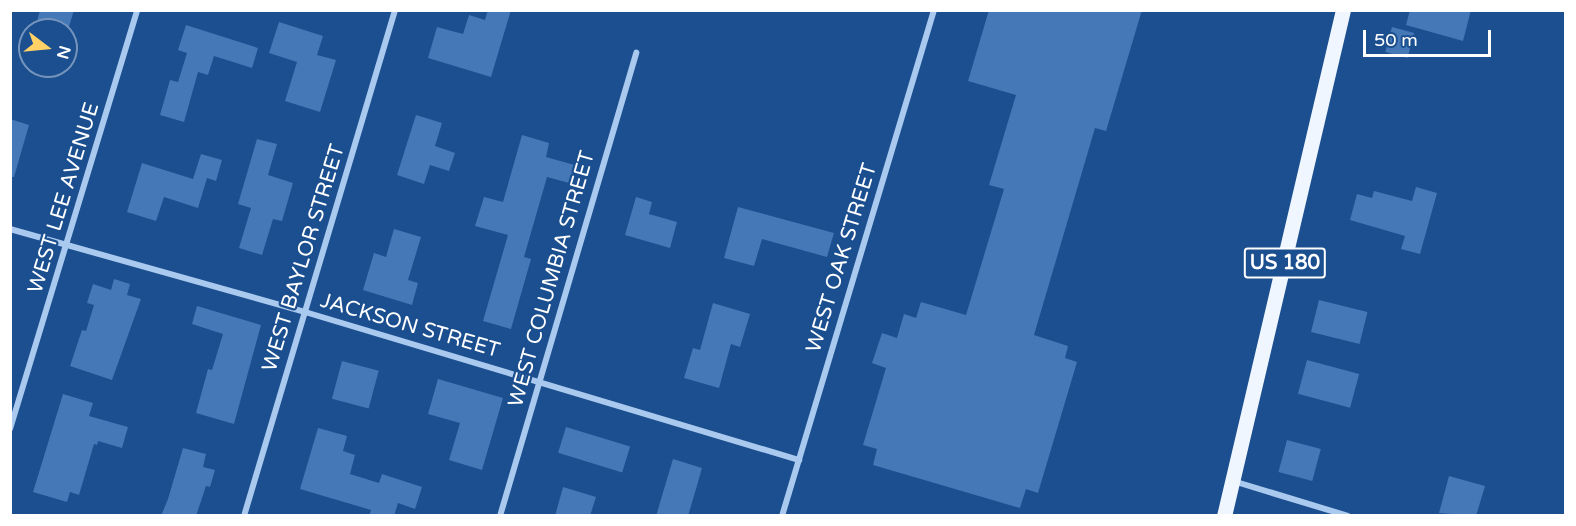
<!DOCTYPE html>
<html>
<head>
<meta charset="utf-8">
<style>
  body { margin:0 }
  #map { position:relative; width:1576px; height:526px; overflow:hidden; background:#1b4f8f; font-family:"Varela Round",sans-serif }
  div>[style] { position:absolute }
  [style*='--x'] { left:calc(var(--x)*1px); top:calc(var(--y)*1px); width:calc(var(--w)*1px); rotate:calc(var(--a)*1deg) }
  .building>* { inset:0; background:#4478b7; transform-origin:0 0 }
  .street>* { height:6px; margin:-3px; padding:0 3px; transform-origin:3px; border-radius:3px; background:#a9c9ee }
  .primary>* { height:15px; margin:-7.5px; padding:0 7.5px; transform-origin:7.5px; border-radius:7.5px; background:#f0f6ff }
  span { translate:-50% -50%; white-space:nowrap; text-align:center; line-height:1.15; -webkit-text-stroke:4.5px #1b4f8f; paint-order:stroke }
  .shield-label span { padding:2px 4px; background:#1b4f8f; border:2px solid; border-radius:4px; -webkit-text-stroke-width:0 }
  .shield-label { font-size:20px; color:#fff; font-weight:700 }
  .street-label { font-size:21px; color:#fff }
  .frame { position:absolute; inset:0; border:12px solid #fff; pointer-events:none }
  .north { position:absolute; left:18px; top:18px; width:60px; height:60px; box-sizing:border-box; background:#1b4f8f; border:2px solid #7695bc; border-radius:50%; rotate:106deg; font-size:16px; font-weight:700; line-height:24px; text-align:center; color:#fff }
  .north::after { content:''; display:block; margin:auto; width:21px; height:27px; background:#ffd166; clip-path:polygon(50% 0,100% 100%,50% 72%,0 100%) }
  .scale { position:absolute; left:1363px; top:30px; width:128px; height:27px; box-sizing:border-box; border:3px solid #fff; border-top:0; padding-left:8px; font-size:18px; line-height:21px; white-space:nowrap; color:#fff; -webkit-text-stroke:4px #1b4f8f; paint-order:stroke }
</style>
</head>
<body>
<div id="map">
  <div class="building">
    <div style="clip-path:polygon(40px 10px,74px 10px,68px 30px,35px 30px)"></div>
    <div style="clip-path:polygon(488px 10px,511px 10px,491px 77px,428px 58px,437px 27px,463px 34px,469px 15px,485px 20px)"></div>
    <div style="clip-path:polygon(989px 10px,1142px 10px,1106px 131px,1095px 128px,1034px 335px,1068px 346px,1065px 358px,1077px 362px,1038px 493px,1026px 489px,1020px 508px,873px 465px,877px 449px,863px 445px,886px 368px,872px 363px,882px 333px,897px 338px,904px 314px,916px 318px,921px 302px,966px 315px,1004px 189px,989px 185px,1016px 95px,968px 81px)"></div>
    <div style="clip-path:polygon(1410px 10px,1471px 10px,1463px 41px,1406px 25px)"></div>
    <div style="clip-path:polygon(279px 22px,323px 36px,317px 55px,336px 60px,320px 112px,285px 101px,297px 62px,269px 53px)"></div>
    <div style="clip-path:polygon(186px 25px,258px 48px,252px 68px,214px 56px,208px 75px,198px 72px,184px 122px,160px 115px,170px 80px,178px 82px,187px 53px,178px 50px)"></div>
    <div style="left:1392px;top:27px;width:23px;height:26px;rotate:15deg"></div>
    <div style="clip-path:polygon(416px 115px,442px 123px,435px 146px,455px 153px,449px 171px,430px 165px,424px 184px,397px 175px)"></div>
    <div style="clip-path:polygon(10px 119px,29px 125px,14px 177px,10px 177px)"></div>
    <div style="clip-path:polygon(522px 135px,549px 143px,546px 157px,578px 166px,573px 184px,547px 177px,524px 257px,531px 259px,511px 329px,483px 321px,508px 235px,475px 226px,484px 197px,503px 202px)"></div>
    <div style="clip-path:polygon(257px 139px,277px 144px,268px 175px,293px 183px,282px 221px,273px 219px,262px 255px,239px 248px,251px 208px,238px 204px)"></div>
    <div style="clip-path:polygon(201px 154px,222px 160px,216px 181px,207px 178px,198px 208px,164px 197px,156px 221px,127px 212px,142px 163px,193px 179px)"></div>
    <div style="clip-path:polygon(1416px 187px,1437px 193px,1420px 254px,1401px 249px,1405px 236px,1350px 220px,1357px 194px,1372px 198px,1374px 191px,1412px 201px)"></div>
    <div style="clip-path:polygon(636px 197px,652px 202px,649px 214px,677px 222px,670px 248px,625px 235px)"></div>
    <div style="clip-path:polygon(738px 207px,834px 233px,827px 257px,762px 239px,754px 266px,724px 258px)"></div>
    <div style="clip-path:polygon(394px 229px,421px 237px,408px 280px,418px 283px,412px 305px,363px 290px,374px 253px,386px 257px)"></div>
    <div style="clip-path:polygon(114px 279px,130px 284px,127px 295px,141px 299px,112px 380px,70px 366px,82px 330px,86px 331px,94px 305px,87px 303px,93px 284px,111px 290px)"></div>
    <div style="left:1319px;top:300px;width:50px;height:33px;rotate:14deg"></div>
    <div style="clip-path:polygon(713px 303px,750px 314px,740px 347px,731px 344px,719px 388px,684px 378px,693px 348px,700px 350px)"></div>
    <div style="clip-path:polygon(197px 306px,261px 325px,234px 424px,196px 413px,208px 369px,212px 370px,223px 334px,192px 324px)"></div>
    <div style="left:1307px;top:360px;width:54px;height:35px;rotate:15deg"></div>
    <div style="left:342px;top:361px;width:38px;height:39px;rotate:15deg"></div>
    <div style="clip-path:polygon(438px 379px,503px 398px,482px 470px,449px 460px,460px 423px,428px 414px)"></div>
    <div style="clip-path:polygon(63px 394px,93px 403px,89px 416px,128px 427px,122px 448px,98px 441px,97px 445px,94px 444px,79px 495px,70px 492px,67px 502px,33px 492px)"></div>
    <div style="left:566px;top:427px;width:67px;height:27px;rotate:17deg"></div>
    <div style="clip-path:polygon(318px 428px,347px 436px,343px 451px,355px 455px,350px 474px,379px 483px,382px 474px,422px 487px,415px 509px,398px 503px,394px 516px,369px 516px,371px 510px,300px 489px)"></div>
    <div style="left:1287px;top:440px;width:35px;height:33px;rotate:15deg"></div>
    <div style="clip-path:polygon(183px 448px,206px 454px,203px 467px,215px 470px,210px 487px,206px 486px,196px 516px,161px 516px,168px 499px)"></div>
    <div style="clip-path:polygon(673px 459px,702px 468px,696px 489px,688px 516px,656px 516px)"></div>
    <div style="clip-path:polygon(1449px 476px,1485px 486px,1476px 516px,1439px 513px)"></div>
    <div style="clip-path:polygon(563px 487px,596px 497px,590px 516px,555px 516px)"></div>
  </div>
  <div class="street">
    <div style="--x:10;--y:229;--w:306;--a:15.7"></div>
    <div style="--x:305;--y:312;--w:516;--a:16.68"></div>
    <div style="--x:10;--y:429;--w:438;--a:-73.1"></div>
    <div style="--x:1233;--y:481;--w:120;--a:16.9"></div>
    <div style="--x:244;--y:516;--w:528;--a:-73.38"></div>
    <div style="--x:500;--y:516;--w:483;--a:-73.6"></div>
    <div style="--x:782;--y:516;--w:528;--a:-73.28"></div>
  </div>
  <div class="primary">
    <div style="--x:1224;--y:516;--w:520;--a:-76.77"></div>
  </div>
  <div class="shield-label">
    <span style="left:1285px;top:263px">US 180</span>
  </div>
  <div class="street-label">
    <span style="left:64px;top:198px;rotate:-73deg">WEST LEE AVENUE</span>
    <span style="left:304px;top:258px;rotate:-73deg">WEST BAYLOR STREET</span>
    <span style="left:842px;top:258px;rotate:-73deg">WEST OAK STREET</span>
    <span style="left:552px;top:279px;rotate:-74deg">WEST COLUMBIA STREET</span>
    <span style="left:410px;top:326px;rotate:16deg">JACKSON STREET</span>
  </div>
  <div class="frame"></div>
  <div class="north">N</div>
  <div class="scale">50 m</div>
</div>
</body>
</html>
